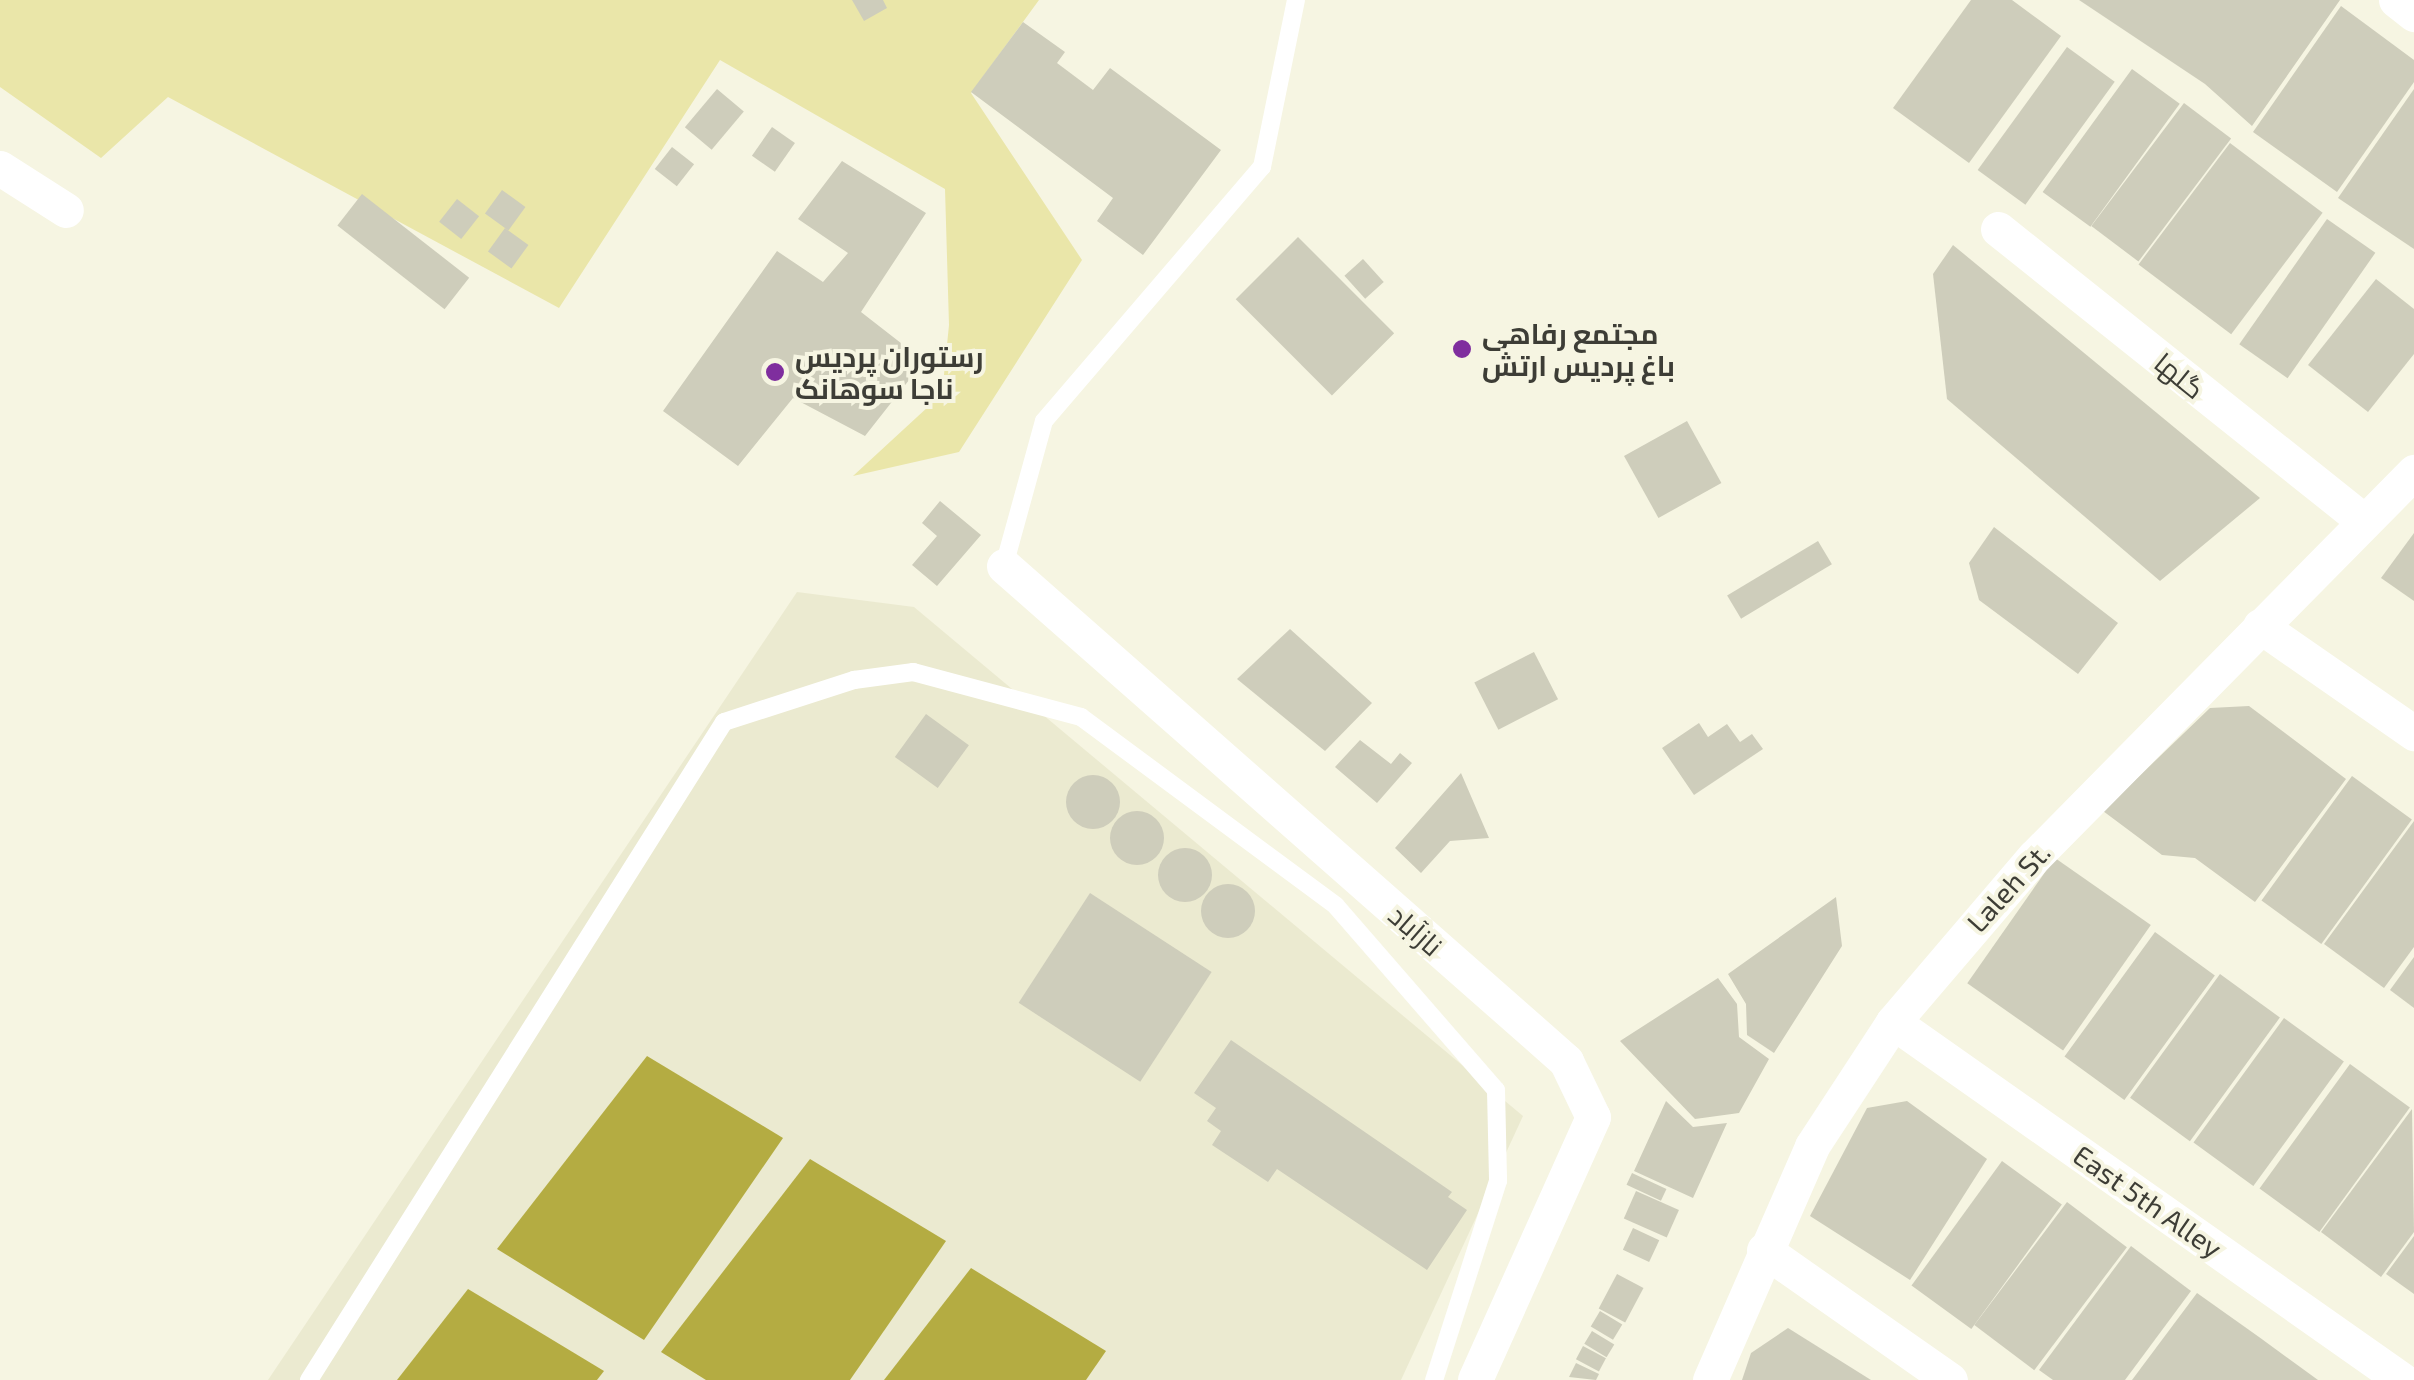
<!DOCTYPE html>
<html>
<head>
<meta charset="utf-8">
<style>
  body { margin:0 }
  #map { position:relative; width:2414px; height:1380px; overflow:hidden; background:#f6f5e2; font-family:"Exo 2",Cairo,sans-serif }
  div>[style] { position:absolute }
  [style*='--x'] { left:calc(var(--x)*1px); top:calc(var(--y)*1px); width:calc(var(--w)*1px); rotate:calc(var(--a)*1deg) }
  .built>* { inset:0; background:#ebead0 }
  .green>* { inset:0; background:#eae6a9 }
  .water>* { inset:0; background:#b4ac42 }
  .building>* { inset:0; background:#cecdbb; transform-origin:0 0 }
  .round { border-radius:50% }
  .service>* { height:18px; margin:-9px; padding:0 9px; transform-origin:9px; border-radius:9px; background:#fff }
  .minor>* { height:35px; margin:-17.5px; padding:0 17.5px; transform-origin:17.5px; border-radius:17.5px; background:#fff }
  .dots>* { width:28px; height:28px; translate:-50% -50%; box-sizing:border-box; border:5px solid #f6f5e2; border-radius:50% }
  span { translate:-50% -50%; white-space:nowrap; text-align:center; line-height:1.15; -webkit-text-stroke:8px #f6f5e2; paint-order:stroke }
  .poi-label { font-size:28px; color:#3d3d36; font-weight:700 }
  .left { translate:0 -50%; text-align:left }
  .street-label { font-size:28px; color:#3d3d36 }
</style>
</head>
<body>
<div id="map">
  <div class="built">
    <div style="clip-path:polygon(797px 592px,914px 607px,1523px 1116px,1401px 1380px,268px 1380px)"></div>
  </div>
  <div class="green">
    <div style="clip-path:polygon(0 0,1039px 0,971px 93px,1082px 260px,959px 452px,853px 476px,942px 394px,949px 325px,945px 189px,720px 60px,559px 308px,168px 97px,101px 158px,0 87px)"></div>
  </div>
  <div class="water">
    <div style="clip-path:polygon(647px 1056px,783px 1138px,644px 1340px,497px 1249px)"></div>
    <div style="clip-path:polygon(810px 1159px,946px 1241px,850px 1380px,706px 1380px,661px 1352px)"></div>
    <div style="clip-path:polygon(971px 1268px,1106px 1351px,1086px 1380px,884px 1380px)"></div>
    <div style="clip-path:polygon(468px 1289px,604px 1371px,597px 1380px,397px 1380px)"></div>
  </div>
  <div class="building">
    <div style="clip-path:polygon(852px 0,883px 0,887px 8px,864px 21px)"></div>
    <div style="clip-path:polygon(1971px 0,2012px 0,2061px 36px,1969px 163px,1893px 108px)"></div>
    <div style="clip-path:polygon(2079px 0,2340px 0,2252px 126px,2205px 84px)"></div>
    <div style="clip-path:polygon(2341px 6px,2414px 60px,2414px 82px,2337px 192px,2253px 132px)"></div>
    <div style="clip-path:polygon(1023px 22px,1065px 52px,1057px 63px,1093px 90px,1110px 68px,1221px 150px,1143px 255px,1097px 221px,1113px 198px,971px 92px)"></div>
    <div style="left:2067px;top:47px;width:59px;height:152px;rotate:36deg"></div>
    <div style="left:2132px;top:69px;width:59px;height:152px;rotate:36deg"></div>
    <div style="left:717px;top:89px;width:35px;height:50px;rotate:40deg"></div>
    <div style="clip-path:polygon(2414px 89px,2414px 249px,2338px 198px)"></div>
    <div style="left:2184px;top:103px;width:59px;height:154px;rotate:37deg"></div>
    <div style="left:772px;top:127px;width:28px;height:35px;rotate:35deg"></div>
    <div style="left:2230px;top:143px;width:116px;height:152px;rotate:37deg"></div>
    <div style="left:672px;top:147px;width:28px;height:28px;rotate:38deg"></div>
    <div style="clip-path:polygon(842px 161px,926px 213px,861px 312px,924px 361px,865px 436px,793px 398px,738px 466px,663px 411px,777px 251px,823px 282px,848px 253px,798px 219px)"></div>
    <div style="left:502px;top:190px;width:29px;height:29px;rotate:36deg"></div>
    <div style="left:362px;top:194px;width:136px;height:40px;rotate:38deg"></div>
    <div style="left:457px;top:199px;width:28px;height:29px;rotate:38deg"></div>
    <div style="left:2327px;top:219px;width:59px;height:153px;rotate:35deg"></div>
    <div style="left:505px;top:228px;width:29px;height:29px;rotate:36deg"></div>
    <div style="left:1298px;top:237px;width:136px;height:88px;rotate:45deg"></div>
    <div style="clip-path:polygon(1953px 245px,2260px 498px,2160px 581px,1947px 399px,1933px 274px)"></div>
    <div style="left:1363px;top:259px;width:31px;height:25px;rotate:48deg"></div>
    <div style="clip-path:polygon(2376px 279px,2414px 309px,2414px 354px,2368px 412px,2308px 365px)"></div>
    <div style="left:1687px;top:421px;width:71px;height:72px;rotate:61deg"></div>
    <div style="clip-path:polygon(940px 501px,981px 535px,937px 586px,912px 565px,937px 536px,922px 523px)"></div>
    <div style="clip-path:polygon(1994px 527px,2118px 623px,2078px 674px,1979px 600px,1969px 563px)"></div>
    <div style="clip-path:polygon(2414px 533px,2414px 601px,2381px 578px)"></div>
    <div style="left:1818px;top:541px;width:27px;height:106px;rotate:59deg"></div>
    <div style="clip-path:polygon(1290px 629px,1372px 703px,1325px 751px,1237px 679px)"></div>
    <div style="left:1534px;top:652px;width:53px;height:67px;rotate:63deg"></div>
    <div style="clip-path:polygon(2249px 706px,2346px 779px,2255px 902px,2195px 858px,2162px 855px,2103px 811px,2210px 708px)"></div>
    <div style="left:926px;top:714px;width:53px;height:53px;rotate:36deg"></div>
    <div style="clip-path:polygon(1699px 723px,1708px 737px,1727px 724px,1740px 742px,1752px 734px,1763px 749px,1694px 795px,1662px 748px)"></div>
    <div style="clip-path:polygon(1360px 740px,1391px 764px,1400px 753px,1412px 763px,1377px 803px,1335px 767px)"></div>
    <div style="clip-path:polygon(1461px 773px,1489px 838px,1450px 841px,1421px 873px,1395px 848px)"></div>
    <div class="round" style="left:1066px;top:775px;width:54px;height:54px"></div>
    <div style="left:2352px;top:776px;width:74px;height:154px;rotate:36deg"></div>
    <div class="round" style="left:1110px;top:811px;width:54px;height:54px"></div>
    <div style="clip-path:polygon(2414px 821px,2414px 947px,2384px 988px,2324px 944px)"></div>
    <div class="round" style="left:1158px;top:848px;width:54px;height:54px"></div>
    <div style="left:2055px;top:858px;width:117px;height:153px;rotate:35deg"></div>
    <div class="round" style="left:1201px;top:884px;width:54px;height:54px"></div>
    <div style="left:1090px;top:893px;width:145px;height:131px;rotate:33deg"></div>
    <div style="clip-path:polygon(1836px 897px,1842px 946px,1774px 1053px,1747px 1035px,1746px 1004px,1728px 974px)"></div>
    <div style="left:2155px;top:932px;width:74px;height:154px;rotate:36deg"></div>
    <div style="clip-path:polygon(2414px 957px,2414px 1008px,2390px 990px)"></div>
    <div style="left:2220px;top:974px;width:74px;height:153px;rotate:36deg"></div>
    <div style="clip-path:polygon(1718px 978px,1737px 1004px,1739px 1037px,1769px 1059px,1739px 1113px,1695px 1119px,1620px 1041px)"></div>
    <div style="left:2284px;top:1018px;width:74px;height:154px;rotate:36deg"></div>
    <div style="clip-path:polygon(1231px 1040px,1452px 1192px,1448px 1197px,1467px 1210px,1427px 1270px,1277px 1169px,1268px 1182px,1212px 1145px,1221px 1131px,1207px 1121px,1216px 1108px,1194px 1093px)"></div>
    <div style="left:2350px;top:1064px;width:74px;height:154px;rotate:36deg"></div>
    <div style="clip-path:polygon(1666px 1101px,1693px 1127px,1727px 1123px,1693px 1198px,1634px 1171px)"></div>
    <div style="clip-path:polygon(1907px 1101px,1987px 1159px,1910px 1280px,1810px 1216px,1867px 1108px)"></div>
    <div style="clip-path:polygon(2412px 1109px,2414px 1232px,2381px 1277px,2321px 1232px)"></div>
    <div style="left:2002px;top:1161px;width:74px;height:154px;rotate:36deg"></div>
    <div style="left:1632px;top:1173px;width:38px;height:13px;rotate:25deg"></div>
    <div style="left:1636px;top:1191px;width:47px;height:30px;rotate:24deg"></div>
    <div style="left:2067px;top:1202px;width:75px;height:154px;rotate:37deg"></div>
    <div style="left:1633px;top:1228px;width:29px;height:24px;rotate:25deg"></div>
    <div style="clip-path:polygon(2414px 1236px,2414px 1294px,2386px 1274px)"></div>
    <div style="clip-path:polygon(2131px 1246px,2191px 1291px,2125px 1380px,2053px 1380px,2039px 1370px)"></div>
    <div style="left:1617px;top:1274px;width:30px;height:39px;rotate:28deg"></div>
    <div style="clip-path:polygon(2197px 1293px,2259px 1337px,2318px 1380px,2132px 1380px)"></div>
    <div style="left:1600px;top:1311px;width:26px;height:18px;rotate:31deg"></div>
    <div style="clip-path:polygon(1788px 1328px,1871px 1380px,1742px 1380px,1751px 1353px)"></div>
    <div style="left:1592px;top:1331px;width:26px;height:15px;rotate:31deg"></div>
    <div style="left:1583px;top:1346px;width:26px;height:15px;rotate:28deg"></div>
    <div style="clip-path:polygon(1576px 1363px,1599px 1374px,1596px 1380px,1569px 1377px)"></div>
  </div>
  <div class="service">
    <div style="--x:1004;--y:566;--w:150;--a:-74.6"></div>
    <div style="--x:1044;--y:421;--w:335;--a:-49.4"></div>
    <div style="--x:1262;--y:167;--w:170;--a:-78.5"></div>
    <div style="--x:309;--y:1380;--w:778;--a:-57.76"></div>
    <div style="--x:724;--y:722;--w:137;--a:-17.9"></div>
    <div style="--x:854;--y:680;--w:60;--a:-7.7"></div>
    <div style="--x:913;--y:672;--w:174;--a:15"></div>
    <div style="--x:1081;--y:717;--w:317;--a:36.5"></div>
    <div style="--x:1336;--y:906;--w:244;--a:49"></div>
    <div style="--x:1496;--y:1090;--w:91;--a:88.7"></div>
    <div style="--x:1498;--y:1181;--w:209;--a:107.8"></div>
  </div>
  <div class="minor">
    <div style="--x:2396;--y:0;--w:23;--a:38"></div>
    <div style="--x:0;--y:168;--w:78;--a:32.5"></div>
    <div style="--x:1998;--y:229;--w:466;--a:38.6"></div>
    <div style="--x:1004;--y:566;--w:749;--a:41.37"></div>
    <div style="--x:1566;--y:1061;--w:62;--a:64.3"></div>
    <div style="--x:1593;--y:1117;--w:288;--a:114.2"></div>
    <div style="--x:2260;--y:626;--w:188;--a:34.8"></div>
    <div style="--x:1893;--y:1022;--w:622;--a:35.12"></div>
    <div style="--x:1764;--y:1250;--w:227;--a:35"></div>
    <div style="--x:1710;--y:1380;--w:255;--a:-66.4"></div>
    <div style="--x:1812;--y:1146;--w:148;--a:-56.8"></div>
    <div style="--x:1893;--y:1022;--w:218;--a:-49.5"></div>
    <div style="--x:2035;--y:856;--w:540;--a:-45.38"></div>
  </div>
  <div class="dots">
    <div style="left:1462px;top:349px;background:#7f2e9e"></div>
    <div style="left:775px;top:372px;background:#7f2e9e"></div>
  </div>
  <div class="poi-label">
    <span class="left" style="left:1482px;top:349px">مجتمع رفاهی<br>باغ پردیس ارتش</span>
    <span class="left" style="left:795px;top:372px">رستوران پردیس<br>ناجا سوهانک</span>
  </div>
  <div class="street-label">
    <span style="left:2180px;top:375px;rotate:39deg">گلها</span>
    <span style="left:2008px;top:887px;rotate:-48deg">Laleh St.</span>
    <span style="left:1416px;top:930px;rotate:41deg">نازآباد</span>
    <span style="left:2148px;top:1201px;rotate:35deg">East 5th Alley</span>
  </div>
</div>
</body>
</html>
